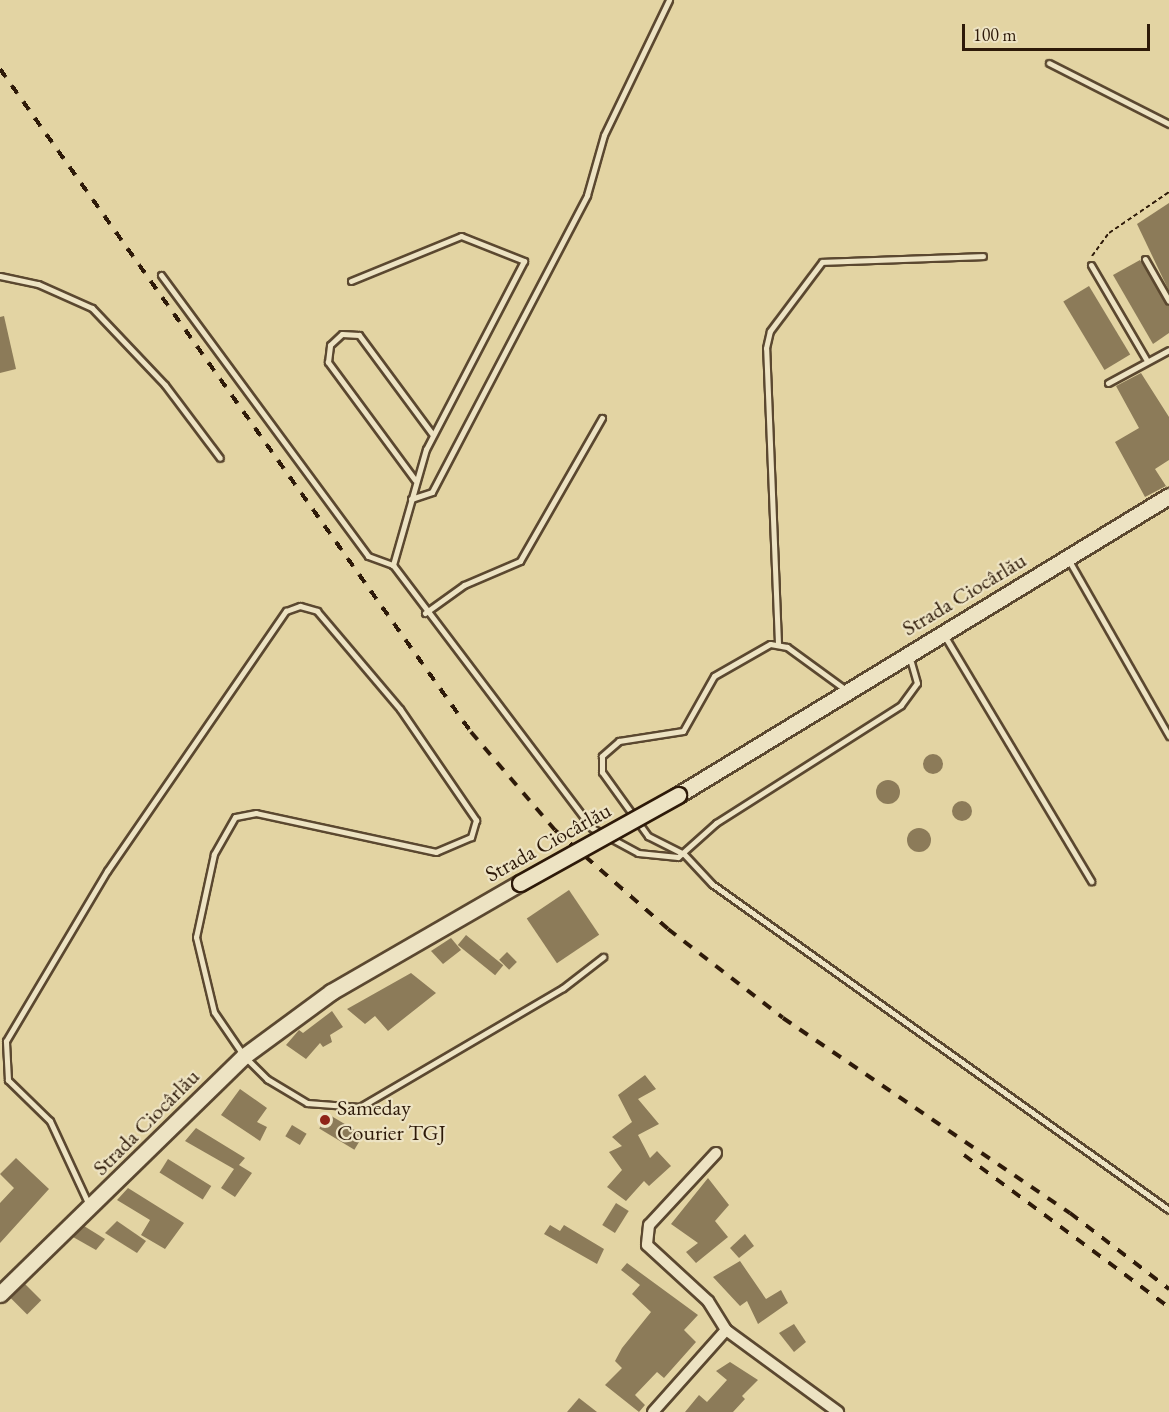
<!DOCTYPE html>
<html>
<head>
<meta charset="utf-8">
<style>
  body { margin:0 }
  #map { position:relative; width:1169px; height:1412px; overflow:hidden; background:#e3d4a3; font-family:"EB Garamond",serif }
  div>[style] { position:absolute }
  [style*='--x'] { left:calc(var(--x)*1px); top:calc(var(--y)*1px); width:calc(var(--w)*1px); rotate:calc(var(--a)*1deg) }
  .building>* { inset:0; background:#8c7b59; transform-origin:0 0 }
  .round { border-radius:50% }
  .path>* { height:2px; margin-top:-1px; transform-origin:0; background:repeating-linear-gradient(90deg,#2e1a09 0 4.5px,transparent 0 7.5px) }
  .roads { filter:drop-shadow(2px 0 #5b4830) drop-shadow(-2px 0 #5b4830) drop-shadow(0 2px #5b4830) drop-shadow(0 -2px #5b4830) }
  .lane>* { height:5px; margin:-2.5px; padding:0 2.5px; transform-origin:2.5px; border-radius:2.5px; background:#ede3c3 }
  .street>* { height:10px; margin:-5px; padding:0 5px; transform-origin:5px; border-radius:5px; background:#ede3c3 }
  .secondary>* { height:15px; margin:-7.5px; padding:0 7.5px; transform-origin:7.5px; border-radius:7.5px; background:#ede3c3 }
  .rail>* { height:4px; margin-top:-2px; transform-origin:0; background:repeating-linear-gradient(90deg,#2e1a09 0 10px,transparent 0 20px) }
  .bridges { filter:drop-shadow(2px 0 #2e1a09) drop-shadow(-2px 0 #2e1a09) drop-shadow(0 2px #2e1a09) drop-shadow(0 -2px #2e1a09) }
  .secondary-bridge>* { height:15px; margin:-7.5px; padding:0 7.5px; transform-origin:7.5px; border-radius:7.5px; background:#ede3c3 }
  .dots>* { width:16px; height:16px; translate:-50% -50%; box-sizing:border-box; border:3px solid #ede3c3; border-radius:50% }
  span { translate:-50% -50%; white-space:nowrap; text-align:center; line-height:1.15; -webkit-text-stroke:4.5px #ede3c3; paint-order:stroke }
  .street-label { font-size:22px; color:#2e1a09 }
  .poi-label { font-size:22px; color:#2e1a09 }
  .left { translate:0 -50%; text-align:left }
  .scale { position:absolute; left:962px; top:24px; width:188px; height:27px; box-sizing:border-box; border:3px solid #2e1a09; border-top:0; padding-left:8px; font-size:18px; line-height:21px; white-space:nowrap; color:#2e1a09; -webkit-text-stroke:4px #ede3c3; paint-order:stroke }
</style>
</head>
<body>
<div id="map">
  <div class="building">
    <div style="clip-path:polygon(1169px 203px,1169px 291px,1137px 224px)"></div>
    <div style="clip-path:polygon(1140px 260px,1169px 306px,1169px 333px,1153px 344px,1113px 275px)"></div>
    <div style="left:1089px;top:286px;width:80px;height:30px;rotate:59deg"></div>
    <div style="clip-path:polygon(4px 316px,16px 369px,0 373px,0 317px)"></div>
    <div style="clip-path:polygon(1141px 373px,1169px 417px,1169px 460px,1155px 469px,1166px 486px,1145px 497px,1115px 442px,1139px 428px,1116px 386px)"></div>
    <div class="round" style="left:923px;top:754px;width:20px;height:20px"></div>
    <div class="round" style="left:876px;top:780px;width:24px;height:24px"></div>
    <div class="round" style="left:952px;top:801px;width:20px;height:20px"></div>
    <div class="round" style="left:907px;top:828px;width:24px;height:24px"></div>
    <div style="left:569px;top:890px;width:54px;height:51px;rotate:56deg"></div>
    <div style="left:466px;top:935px;width:48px;height:13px;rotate:39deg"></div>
    <div style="clip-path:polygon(451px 938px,461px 950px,443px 964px,431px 951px)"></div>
    <div style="left:507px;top:952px;width:14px;height:11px;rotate:45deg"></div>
    <div style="clip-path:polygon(411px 973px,436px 993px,388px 1031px,375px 1016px,365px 1024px,347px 1009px)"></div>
    <div style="clip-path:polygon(332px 1011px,343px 1027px,330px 1035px,332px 1042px,323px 1047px,320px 1043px,306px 1059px,286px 1045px,299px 1030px,303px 1033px)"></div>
    <div style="clip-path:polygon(645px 1075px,656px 1089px,638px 1099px,659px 1124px,638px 1135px,650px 1158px,657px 1151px,671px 1166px,649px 1186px,644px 1181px,626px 1201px,607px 1187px,622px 1170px,609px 1152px,622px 1146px,612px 1137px,632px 1122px,618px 1095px)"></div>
    <div style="clip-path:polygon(240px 1089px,267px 1108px,257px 1122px,267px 1127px,260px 1141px,221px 1115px)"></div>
    <div style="left:328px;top:1114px;width:41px;height:17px;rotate:31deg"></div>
    <div style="left:292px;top:1125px;width:17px;height:13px;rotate:31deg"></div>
    <div style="clip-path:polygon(196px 1128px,245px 1158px,239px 1165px,252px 1173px,235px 1197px,221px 1188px,234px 1169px,185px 1141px)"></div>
    <div style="clip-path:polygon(16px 1158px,49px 1189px,0 1243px,0 1203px,14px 1188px,0 1174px)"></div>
    <div style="left:168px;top:1159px;width:51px;height:16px;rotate:32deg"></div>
    <div style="clip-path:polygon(708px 1178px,729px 1205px,715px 1221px,728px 1237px,696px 1263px,686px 1252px,698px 1243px,671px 1224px)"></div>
    <div style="clip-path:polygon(128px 1188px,184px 1223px,165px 1249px,141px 1235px,150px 1220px,117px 1200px)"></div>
    <div style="left:616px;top:1203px;width:15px;height:26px;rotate:32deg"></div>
    <div style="clip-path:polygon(117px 1221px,146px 1241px,137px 1253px,105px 1233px)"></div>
    <div style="clip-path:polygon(550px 1225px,560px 1231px,564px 1225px,604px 1249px,597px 1264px,544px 1234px)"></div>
    <div style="clip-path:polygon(84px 1226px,105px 1239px,96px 1250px,73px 1237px)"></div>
    <div style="clip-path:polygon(745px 1234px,754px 1246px,739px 1258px,730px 1248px)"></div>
    <div style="clip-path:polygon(740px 1261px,766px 1299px,781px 1290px,788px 1303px,758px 1324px,747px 1301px,740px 1306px,713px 1277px)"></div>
    <div style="clip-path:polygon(627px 1263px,698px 1315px,684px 1330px,696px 1342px,664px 1378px,657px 1372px,635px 1395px,645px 1405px,639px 1412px,605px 1385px,622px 1368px,615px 1361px,622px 1348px,651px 1312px,632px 1294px,640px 1285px,621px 1270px)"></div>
    <div style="left:25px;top:1284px;width:23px;height:20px;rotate:45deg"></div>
    <div style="clip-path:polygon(794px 1324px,806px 1342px,794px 1352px,779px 1333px)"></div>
    <div style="clip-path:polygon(730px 1362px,758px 1380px,742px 1396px,745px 1399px,733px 1412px,685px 1412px,699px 1395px,707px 1402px,727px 1380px,716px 1371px)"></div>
    <div style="clip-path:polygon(579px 1398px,597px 1412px,567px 1412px)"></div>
  </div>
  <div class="path">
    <div style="--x:1092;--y:256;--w:29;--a:-54"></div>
    <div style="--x:1109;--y:233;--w:73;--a:-34.3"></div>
  </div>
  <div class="roads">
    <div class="lane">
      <div style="--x:1049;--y:63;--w:135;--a:26.9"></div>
      <div style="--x:1145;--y:259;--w:48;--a:60.3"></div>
      <div style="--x:1091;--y:265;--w:109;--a:59.7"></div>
      <div style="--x:161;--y:275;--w:349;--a:53.6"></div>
      <div style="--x:368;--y:556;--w:27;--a:20"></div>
      <div style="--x:0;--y:276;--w:39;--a:12"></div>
      <div style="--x:38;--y:284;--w:59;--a:24"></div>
      <div style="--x:92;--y:308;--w:106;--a:46.5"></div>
      <div style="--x:165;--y:385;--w:91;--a:53"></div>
      <div style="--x:351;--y:281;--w:119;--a:-22.2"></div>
      <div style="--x:461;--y:236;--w:68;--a:21.6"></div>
      <div style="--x:524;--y:261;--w:212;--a:117.5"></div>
      <div style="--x:426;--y:449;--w:121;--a:105.9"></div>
      <div style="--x:393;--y:565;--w:330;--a:52.9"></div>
      <div style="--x:592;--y:828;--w:52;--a:28.5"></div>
      <div style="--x:638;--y:853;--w:40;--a:5.7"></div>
      <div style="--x:678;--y:857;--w:51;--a:-41.8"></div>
      <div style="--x:716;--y:823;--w:219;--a:-32.5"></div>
      <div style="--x:901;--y:705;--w:27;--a:-54"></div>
      <div style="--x:917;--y:683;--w:29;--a:-106"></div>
      <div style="--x:1108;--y:383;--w:69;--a:-28.4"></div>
      <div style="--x:415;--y:480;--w:147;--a:-126.4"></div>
      <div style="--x:328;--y:362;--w:17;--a:-83"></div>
      <div style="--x:330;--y:345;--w:16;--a:-43"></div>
      <div style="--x:342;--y:334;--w:17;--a:3"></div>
      <div style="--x:359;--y:335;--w:124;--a:53.5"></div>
      <div style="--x:411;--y:499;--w:22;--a:-18"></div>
      <div style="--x:432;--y:492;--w:335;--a:-62.4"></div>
      <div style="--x:587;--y:195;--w:62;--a:-74.2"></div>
      <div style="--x:604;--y:135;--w:150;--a:-64.3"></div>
      <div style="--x:1068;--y:559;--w:204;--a:60.3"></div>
      <div style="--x:425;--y:613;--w:48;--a:-35.7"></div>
      <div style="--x:464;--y:585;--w:61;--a:-23.2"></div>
      <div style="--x:520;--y:561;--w:165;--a:-60.2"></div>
      <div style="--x:944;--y:635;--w:287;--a:59.1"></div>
      <div style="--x:778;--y:643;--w:295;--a:-92.3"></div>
      <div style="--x:766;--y:348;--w:17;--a:-77"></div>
      <div style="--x:770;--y:331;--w:86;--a:-53"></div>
      <div style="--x:822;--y:262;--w:161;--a:-2.1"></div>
      <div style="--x:846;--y:690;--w:73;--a:-143.9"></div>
      <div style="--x:787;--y:647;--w:17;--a:-170"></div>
      <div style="--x:770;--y:644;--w:64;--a:150.3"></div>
      <div style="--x:714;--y:676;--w:63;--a:119.4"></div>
      <div style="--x:683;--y:731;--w:65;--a:171.1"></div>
      <div style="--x:619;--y:741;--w:23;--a:139"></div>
      <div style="--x:602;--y:756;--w:16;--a:90"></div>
      <div style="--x:602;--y:772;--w:79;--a:54.3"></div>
      <div style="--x:648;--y:836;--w:40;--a:26.6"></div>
      <div style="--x:684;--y:854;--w:41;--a:47"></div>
      <div style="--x:712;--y:884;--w:561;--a:35.5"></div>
      <div style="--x:89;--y:1205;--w:93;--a:-114.9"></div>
      <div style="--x:50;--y:1121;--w:59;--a:-135.7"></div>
      <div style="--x:8;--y:1080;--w:39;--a:-93"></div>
      <div style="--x:6;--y:1041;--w:198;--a:-59.3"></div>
      <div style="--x:107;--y:871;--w:316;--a:-55.5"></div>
      <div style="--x:286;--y:611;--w:15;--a:-20"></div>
      <div style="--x:300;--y:606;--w:18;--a:16"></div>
      <div style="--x:317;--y:611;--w:128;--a:49.7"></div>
      <div style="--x:400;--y:709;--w:135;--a:55.6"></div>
      <div style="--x:476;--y:820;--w:18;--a:106"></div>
      <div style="--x:471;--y:837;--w:38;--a:157"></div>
      <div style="--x:436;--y:852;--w:184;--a:-167.8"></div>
      <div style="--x:256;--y:813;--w:21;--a:169"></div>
      <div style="--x:235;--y:817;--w:43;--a:119.6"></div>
      <div style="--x:214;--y:854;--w:85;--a:102.2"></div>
      <div style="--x:196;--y:937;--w:77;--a:76.5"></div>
      <div style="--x:214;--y:1012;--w:53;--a:55.7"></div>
      <div style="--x:244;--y:1056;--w:33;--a:45"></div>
      <div style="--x:267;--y:1079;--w:47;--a:31"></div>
      <div style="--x:307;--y:1103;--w:53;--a:4.3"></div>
      <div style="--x:360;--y:1107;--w:235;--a:-30.4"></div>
      <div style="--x:563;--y:988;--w:51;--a:-37.8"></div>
    </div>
    <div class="street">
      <div style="--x:716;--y:1153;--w:98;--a:132.9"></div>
      <div style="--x:649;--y:1225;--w:20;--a:96"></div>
      <div style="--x:647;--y:1245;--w:83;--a:42.6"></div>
      <div style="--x:708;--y:1301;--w:34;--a:58"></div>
      <div style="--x:726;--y:1330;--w:139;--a:36.2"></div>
      <div style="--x:653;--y:1412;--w:110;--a:-48.3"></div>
    </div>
    <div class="secondary">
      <div style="--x:678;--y:795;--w:575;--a:-31.34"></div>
      <div style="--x:0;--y:1294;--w:341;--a:-44.3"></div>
      <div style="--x:244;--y:1056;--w:108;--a:-36.3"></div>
      <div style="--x:331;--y:992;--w:218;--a:-30"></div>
    </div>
  </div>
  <div class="rail">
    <div style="--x:0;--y:69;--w:813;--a:54.61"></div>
    <div style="--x:471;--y:732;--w:129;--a:49.4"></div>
    <div style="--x:555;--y:830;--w:150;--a:41.2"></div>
    <div style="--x:668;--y:929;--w:145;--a:37.7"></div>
    <div style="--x:783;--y:1018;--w:347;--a:34.2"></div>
    <div style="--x:1070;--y:1213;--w:125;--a:37.5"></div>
    <div style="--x:964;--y:1155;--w:255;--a:36.6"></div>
  </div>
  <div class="bridges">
    <div class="secondary-bridge">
      <div style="--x:520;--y:883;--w:181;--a:-29.1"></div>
    </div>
  </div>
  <div class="dots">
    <div style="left:325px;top:1120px;background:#8f2418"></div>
  </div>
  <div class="street-label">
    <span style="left:964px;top:594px;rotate:-31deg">Strada Ciocârlău</span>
    <span style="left:548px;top:842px;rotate:-29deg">Strada Ciocârlău</span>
    <span style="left:146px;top:1122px;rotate:-45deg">Strada Ciocârlău</span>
  </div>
  <div class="poi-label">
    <span class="left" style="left:337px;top:1120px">Sameday<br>Courier TGJ</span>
  </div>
  <div class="scale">100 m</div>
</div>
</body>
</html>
